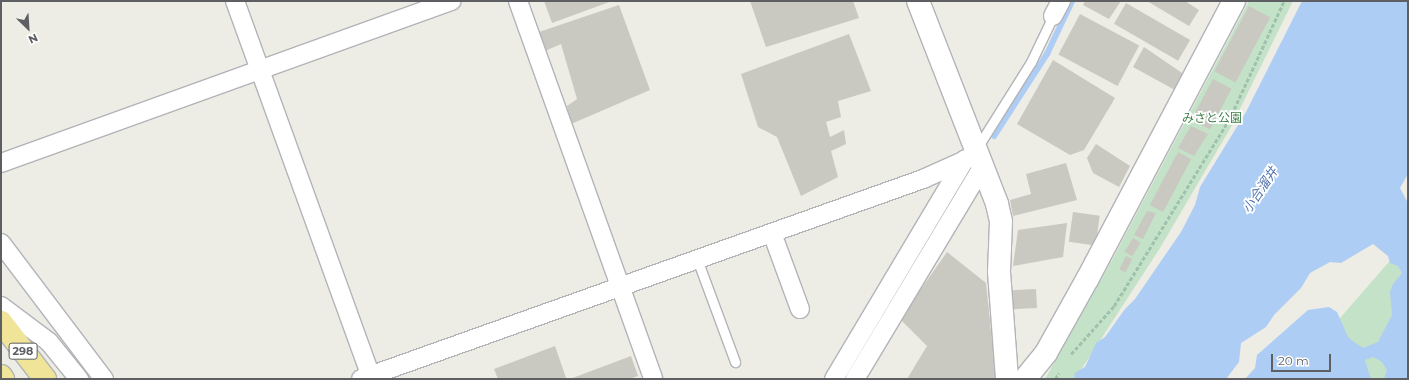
<!DOCTYPE html>
<html>
<head>
<meta charset="utf-8">
<style>
  body { margin:0 }
  #map { position:relative; width:1409px; height:380px; overflow:hidden; background:#edece5; font-family:Montserrat,"Noto Sans JP",sans-serif }
  div>[style] { position:absolute }
  [style*='--x'] { left:calc(var(--x)*1px); top:calc(var(--y)*1px); width:calc(var(--w)*1px); rotate:calc(var(--a)*1deg) }
  .green>* { inset:0; background:#c4e2c8 }
  .water>* { inset:0; background:#adcdf5 }
  .stream>* { height:6px; margin:-3px; padding:0 3px; transform-origin:3px; border-radius:3px; background:#adcdf5 }
  .building>* { inset:0; background:#c9c8c1; transform-origin:0 0 }
  .path>* { height:2.5px; margin-top:-1.25px; transform-origin:0; background:repeating-linear-gradient(90deg,#9ec2ad 0 4px,transparent 0 6px) }
  .roads { filter:drop-shadow(1px 0 #b2b4b8) drop-shadow(-1px 0 #b2b4b8) drop-shadow(0 1px #b2b4b8) drop-shadow(0 -1px #b2b4b8) }
  .lane>* { height:9px; margin:-4.5px; padding:0 4.5px; transform-origin:4.5px; border-radius:4.5px; background:#fff }
  .street>* { height:18px; margin:-9px; padding:0 9px; transform-origin:9px; border-radius:9px; background:#fff }
  .secondary>* { height:22px; margin:-11px; padding:0 11px; transform-origin:11px; border-radius:11px; background:#fff }
  .highway>* { height:22px; margin:-11px; padding:0 11px; transform-origin:11px; border-radius:11px; background:#f0e499 }
  span { translate:-50% -50%; white-space:nowrap; text-align:center; line-height:1.15; -webkit-text-stroke:3.5px #fff; paint-order:stroke }
  .shield-label span { padding:1px 3px; background:#fff; border:1px solid; border-radius:3px; -webkit-text-stroke-width:0 }
  .shield-label { font-size:11px; color:#5d5f63; font-weight:700 }
  .park-label { font-size:12px; color:#3f804a }
  .water-label { font-size:13px; color:#5072ad; font-style:italic }
  .frame { position:absolute; inset:0; border:2px solid #5d5f63; pointer-events:none }
  .north { position:absolute; left:8px; top:8px; width:40px; height:40px; -webkit-text-stroke:3px #fff; paint-order:stroke; rotate:155deg; font-size:11px; font-weight:700; line-height:16px; text-align:center; color:#5d5f63 }
  .north::after { content:''; display:block; margin:auto; width:14px; height:18px; background:#5d5f63; clip-path:polygon(50% 0,100% 100%,50% 72%,0 100%) }
  .scale { position:absolute; left:1271px; top:354px; width:60px; height:18px; box-sizing:border-box; border:2px solid #5d5f63; border-top:0; padding-left:5px; font-size:12px; line-height:14px; white-space:nowrap; color:#5d5f63; -webkit-text-stroke:3px #fff; paint-order:stroke }
</style>
</head>
<body>
<div id="map">
  <div class="green">
    <div style="clip-path:polygon(1249px 1px,1293px 1px,1231px 127px,1160px 248px,1075px 379px,1045px 379px,1111px 262px)"></div>
    <div style="clip-path:polygon(1408px 240px,1408px 379px,1287px 379px)"></div>
  </div>
  <div class="water">
    <div style="clip-path:polygon(1302px 1px,1408px 1px,1408px 174px,1400px 188px,1408px 203px,1408px 379px,1384px 379px,1387px 370px,1382px 362px,1373px 357px,1365px 360px,1371px 379px,1245px 379px,1255px 368px,1257px 355px,1308px 310px,1329px 307px,1337px 312px,1348px 337px,1354px 342px,1363px 348px,1378px 342px,1392px 315px,1390px 292px,1393px 284px,1402px 273px,1398px 266px,1390px 263px,1388px 256px,1373px 244px,1341px 263px,1330px 262px,1310px 273px,1301px 288px,1274px 315px,1266px 327px,1241px 343px,1239px 362px,1226px 379px,1074px 379px,1075px 373px,1085px 367px,1096px 343px,1105px 337px,1125px 309px,1135px 299px,1181px 232px,1195px 205px,1200px 187px,1246px 112px)"></div>
  </div>
  <div class="stream">
    <div style="--x:994;--y:136;--w:98;--a:-57.1"></div>
    <div style="--x:1047;--y:54;--w:59;--a:-64.7"></div>
    <div style="--x:960;--y:187;--w:14;--a:-60"></div>
  </div>
  <div class="building">
    <div style="clip-path:polygon(544px 1px,612px 1px,552px 23px)"></div>
    <div style="clip-path:polygon(750px 1px,853px 1px,859px 18px,766px 47px)"></div>
    <div style="clip-path:polygon(1085px 1px,1121px 1px,1109px 19px,1083px 5px)"></div>
    <div style="clip-path:polygon(1147px 1px,1185px 1px,1199px 10px,1189px 26px)"></div>
    <div style="left:1126px;top:3px;width:74px;height:24px;rotate:30deg"></div>
    <div style="clip-path:polygon(619px 5px,650px 90px,571px 124px,567px 106px,577px 99px,561px 44px,545px 51px,539px 32px)"></div>
    <div style="left:1249px;top:6px;width:24px;height:74px;rotate:28deg"></div>
    <div style="left:1080px;top:14px;width:67px;height:46px;rotate:28deg"></div>
    <div style="clip-path:polygon(849px 34px,871px 91px,838px 101px,841px 117px,826px 122px,830px 137px,844px 130px,846px 144px,831px 151px,838px 177px,801px 196px,777px 137px,758px 127px,741px 74px)"></div>
    <div style="clip-path:polygon(1144px 47px,1185px 75px,1175px 90px,1133px 67px)"></div>
    <div style="clip-path:polygon(1053px 60px,1115px 98px,1084px 150px,1070px 155px,1017px 124px)"></div>
    <div style="left:1213px;top:79px;width:21px;height:46px;rotate:28deg"></div>
    <div style="clip-path:polygon(1191px 126px,1208px 134px,1194px 156px,1178px 148px)"></div>
    <div style="clip-path:polygon(1096px 144px,1130px 166px,1119px 187px,1093px 173px,1087px 158px)"></div>
    <div style="left:1178px;top:152px;width:15px;height:60px;rotate:28deg"></div>
    <div style="clip-path:polygon(1066px 163px,1077px 200px,1013px 216px,1010px 200px,1031px 194px,1026px 174px)"></div>
    <div style="clip-path:polygon(1147px 211px,1156px 213px,1143px 239px,1134px 235px)"></div>
    <div style="left:1073px;top:212px;width:27px;height:30px;rotate:8deg"></div>
    <div style="clip-path:polygon(1067px 223px,1063px 257px,1013px 266px,1018px 230px)"></div>
    <div style="left:1133px;top:238px;width:9px;height:16px;rotate:32deg"></div>
    <div style="clip-path:polygon(947px 252px,986px 283px,996px 379px,907px 379px,927px 346px,900px 319px)"></div>
    <div style="left:1126px;top:256px;width:7px;height:15px;rotate:27deg"></div>
    <div style="left:1036px;top:289px;width:19px;height:27px;rotate:87deg"></div>
    <div style="clip-path:polygon(555px 346px,566px 378px,498px 379px,494px 369px)"></div>
    <div style="clip-path:polygon(631px 356px,638px 376px,629px 379px,570px 379px)"></div>
  </div>
  <div class="path">
    <div style="--x:1071;--y:354;--w:64;--a:-48.1"></div>
    <div style="--x:1114;--y:306;--w:219;--a:-58.3"></div>
    <div style="--x:1229;--y:120;--w:131;--a:-65.2"></div>
    <div style="--x:1055;--y:379;--w:7;--a:-56"></div>
  </div>
  <div class="roads">
    <div class="lane">
      <div style="--x:977;--y:148;--w:102;--a:-57.9"></div>
      <div style="--x:1031;--y:62;--w:51;--a:-64.4"></div>
      <div style="--x:697;--y:259;--w:110;--a:69.7"></div>
    </div>
    <div class="street">
      <div style="--x:235;--y:1;--w:402;--a:70.1"></div>
      <div style="--x:518;--y:1;--w:401;--a:70.3"></div>
      <div style="--x:1053;--y:16;--w:17;--a:-62"></div>
      <div style="--x:1;--y:163;--w:479;--a:-19.8"></div>
      <div style="--x:772;--y:233;--w:81;--a:69.8"></div>
      <div style="--x:1;--y:243;--w:171;--a:52.9"></div>
      <div style="--x:1;--y:306;--w:60;--a:36.9"></div>
      <div style="--x:49;--y:342;--w:48;--a:51"></div>
      <div style="--x:361;--y:379;--w:597;--a:-19.59"></div>
      <div style="--x:923;--y:179;--w:44;--a:-24.2"></div>
      <div style="--x:834;--y:379;--w:256;--a:-59.2"></div>
      <div style="--x:855;--y:379;--w:246;--a:-59"></div>
    </div>
    <div class="secondary">
      <div style="--x:918;--y:1;--w:218;--a:68.7"></div>
      <div style="--x:997;--y:204;--w:18;--a:77"></div>
      <div style="--x:1001;--y:222;--w:50;--a:92.3"></div>
      <div style="--x:999;--y:272;--w:107;--a:85.7"></div>
      <div style="--x:1025;--y:379;--w:33;--a:-51"></div>
      <div style="--x:1046;--y:353;--w:86;--a:-60.8"></div>
      <div style="--x:1088;--y:278;--w:313;--a:-62.2"></div>
    </div>
    <div class="highway">
      <div style="--x:1;--y:322;--w:72;--a:52.3"></div>
      <div style="--x:1;--y:376;--w:4;--a:56"></div>
    </div>
  </div>
  <div class="shield-label">
    <span style="left:23px;top:351px">298</span>
  </div>
  <div class="park-label">
    <span style="left:1212px;top:118px">みさと公園</span>
  </div>
  <div class="water-label">
    <span style="left:1260px;top:190px;rotate:-56deg">小合溜井</span>
  </div>
  <div class="frame"></div>
  <div class="north">N</div>
  <div class="scale">20 m</div>
</div>
</body>
</html>
